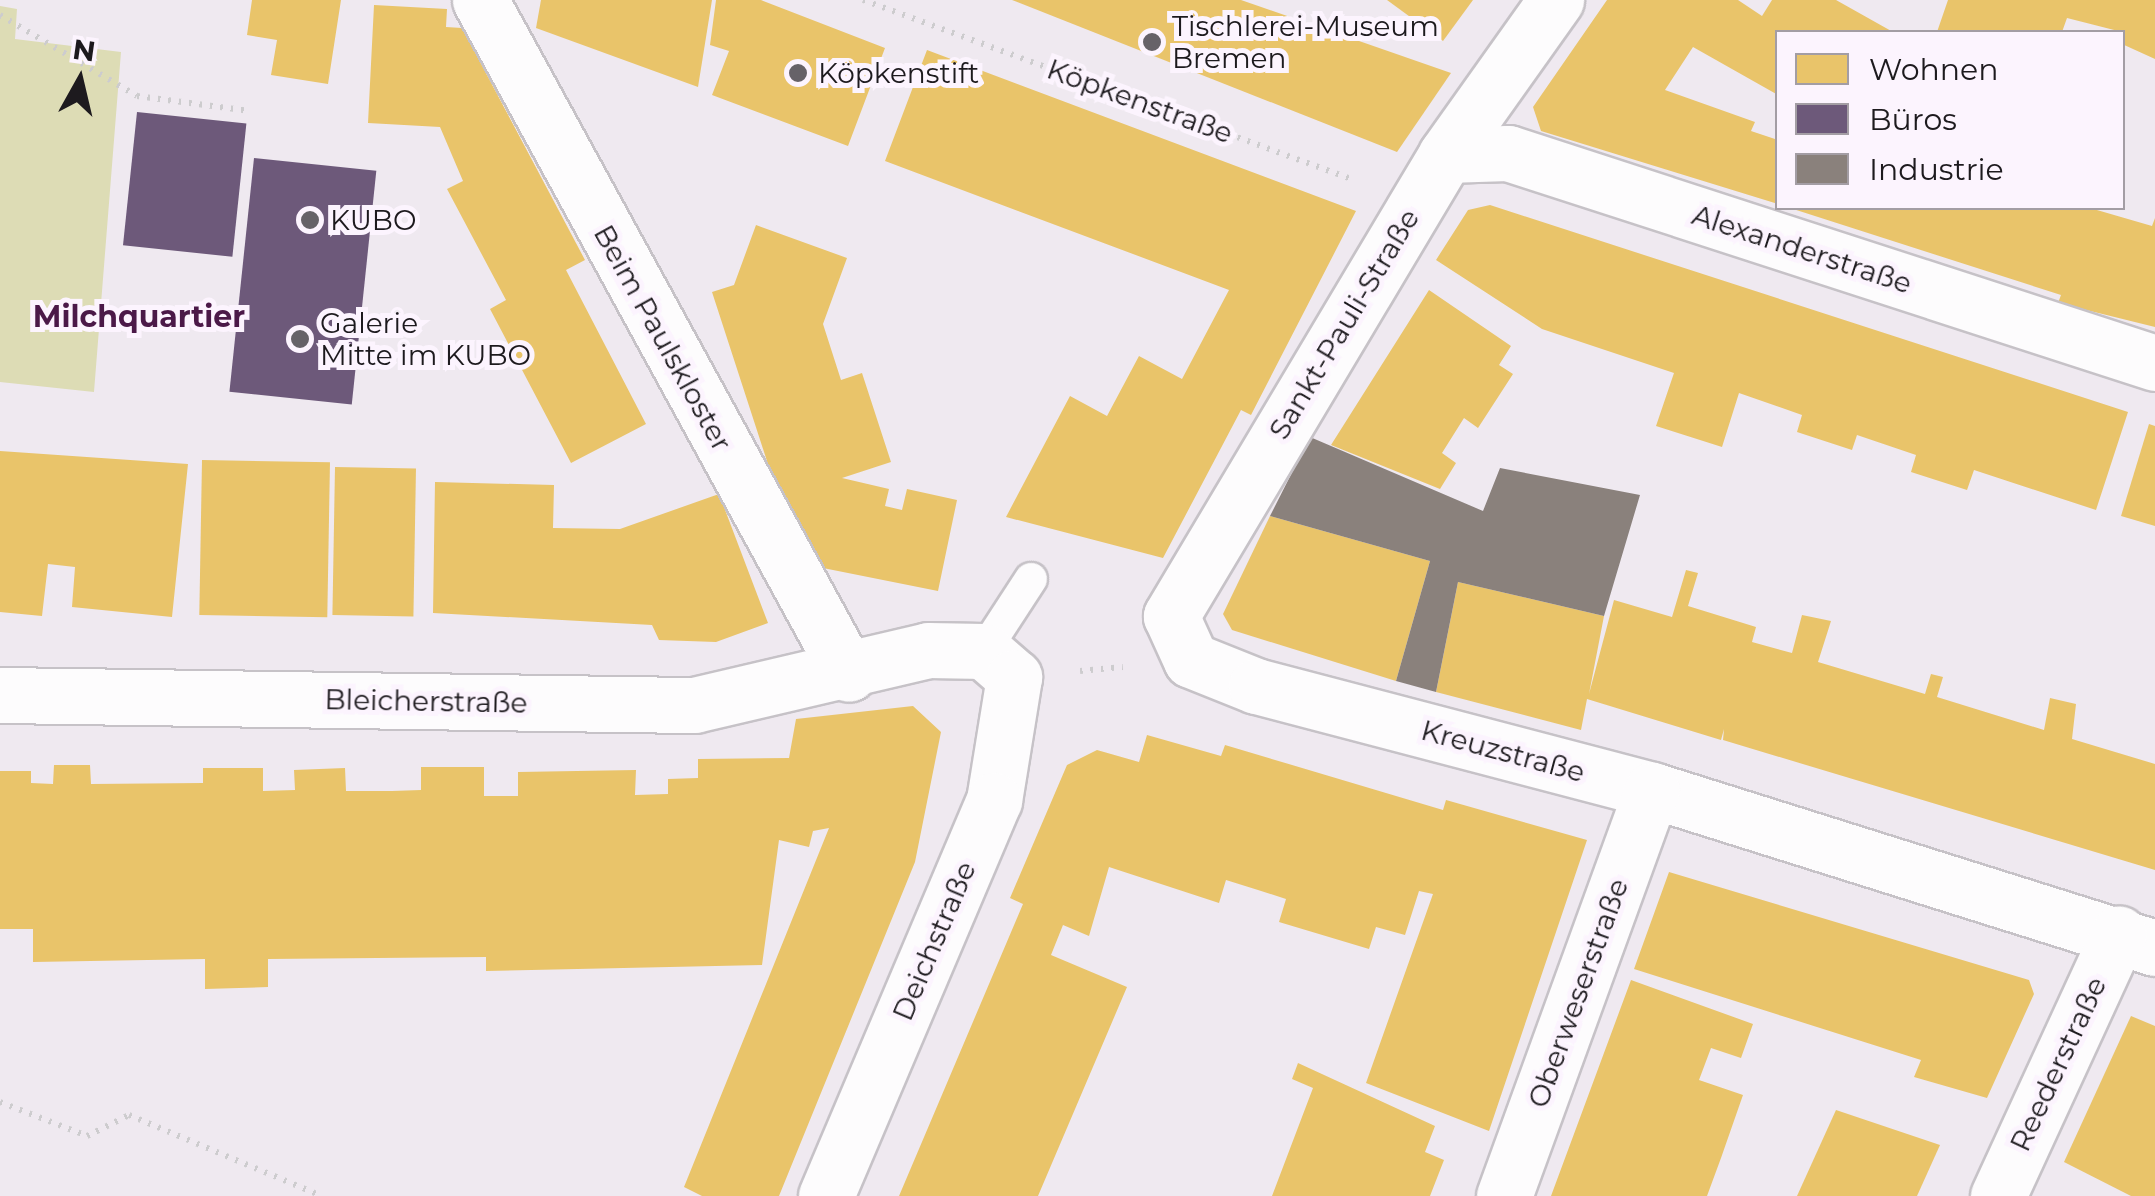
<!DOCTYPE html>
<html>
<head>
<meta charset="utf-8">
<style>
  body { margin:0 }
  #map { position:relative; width:2155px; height:1196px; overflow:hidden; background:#efe9f0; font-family:Montserrat,sans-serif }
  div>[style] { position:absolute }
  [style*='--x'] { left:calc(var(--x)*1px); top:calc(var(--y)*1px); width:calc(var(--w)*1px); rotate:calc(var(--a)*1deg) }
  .green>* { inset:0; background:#dddcb5 }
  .homes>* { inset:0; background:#e9c46a; transform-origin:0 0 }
  .offices>* { inset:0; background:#6d597a; transform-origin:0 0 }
  .industry>* { inset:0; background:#8a817c }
  .path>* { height:6px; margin-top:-3px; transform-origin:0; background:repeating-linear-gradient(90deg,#cdccce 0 2.5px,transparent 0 10.5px) }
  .roads { filter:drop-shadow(2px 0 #c6c2c7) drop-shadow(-2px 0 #c6c2c7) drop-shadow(0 2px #c6c2c7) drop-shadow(0 -2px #c6c2c7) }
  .lane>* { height:32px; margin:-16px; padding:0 16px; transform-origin:16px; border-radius:16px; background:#fdfcfd }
  .street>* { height:55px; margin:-27.5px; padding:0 27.5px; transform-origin:27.5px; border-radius:27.5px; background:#fdfcfd }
  .dots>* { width:28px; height:28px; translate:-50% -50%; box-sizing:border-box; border:5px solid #fcf4fe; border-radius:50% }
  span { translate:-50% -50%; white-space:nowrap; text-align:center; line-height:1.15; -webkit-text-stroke:10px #fcf4fe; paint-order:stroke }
  .poi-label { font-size:28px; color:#1d1a1e }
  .left { translate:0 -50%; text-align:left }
  .street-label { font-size:28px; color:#1d1a1e }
  .neighbourhood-label { font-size:30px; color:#4b1948; font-weight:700 }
  .legend { position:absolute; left:1775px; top:30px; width:350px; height:180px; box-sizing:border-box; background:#fcf4fe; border:2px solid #a39da4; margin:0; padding:12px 18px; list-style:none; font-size:30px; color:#1d1a1e }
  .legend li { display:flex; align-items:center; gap:20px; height:50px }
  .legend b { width:50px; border:2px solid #a39da4 }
  .north { position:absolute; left:30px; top:30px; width:100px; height:100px; -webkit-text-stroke:8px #fcf4fe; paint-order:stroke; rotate:8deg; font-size:28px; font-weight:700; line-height:40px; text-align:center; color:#1d1a1e }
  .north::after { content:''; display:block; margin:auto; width:35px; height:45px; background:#1d1a1e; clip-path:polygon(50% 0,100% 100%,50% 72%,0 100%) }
</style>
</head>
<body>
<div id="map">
  <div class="green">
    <div style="clip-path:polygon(0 6px,17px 9px,15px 39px,121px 52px,94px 392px,0 382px)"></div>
  </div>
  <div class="homes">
    <div style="clip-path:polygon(252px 0,341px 0,328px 84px,271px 75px,277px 40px,247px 35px)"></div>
    <div style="clip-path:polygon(541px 0,712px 0,698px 87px,536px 28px)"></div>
    <div style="clip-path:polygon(716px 0,761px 0,885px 48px,848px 146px,712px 95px,729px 51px,710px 45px)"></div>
    <div style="clip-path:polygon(1012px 0,1241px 0,1451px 73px,1397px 152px)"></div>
    <div style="clip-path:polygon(1387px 0,1473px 0,1443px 41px)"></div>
    <div style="clip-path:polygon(1607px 0,1738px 0,1762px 16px,1772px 0,1836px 0,1893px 32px,1778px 32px,1778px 95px,1693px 47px,1665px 90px,1755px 122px,1751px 131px,1778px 140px,1778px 204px,1541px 131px,1533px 107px)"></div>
    <div style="clip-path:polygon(1948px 0,2155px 0,2155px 59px,2122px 44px,2122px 32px,2067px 18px,2062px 32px,1937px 32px)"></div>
    <div style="clip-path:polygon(374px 5px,447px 9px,446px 27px,462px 28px,585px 260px,566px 270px,646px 424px,571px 463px,490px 309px,506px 300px,447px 189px,463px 181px,440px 127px,368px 123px)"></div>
    <div style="clip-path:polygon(927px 50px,1356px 211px,1251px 415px,1241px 410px,1163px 558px,1006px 517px,1070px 396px,1107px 416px,1139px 356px,1182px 379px,1229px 290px,885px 161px)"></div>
    <div style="clip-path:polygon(1490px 205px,2128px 412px,2096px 510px,1974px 470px,1967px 490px,1911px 472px,1916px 455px,1857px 435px,1852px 450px,1797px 432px,1802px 415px,1739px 393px,1722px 447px,1656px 426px,1674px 373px,1542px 329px,1436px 260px,1468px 210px)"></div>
    <div style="clip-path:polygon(1790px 208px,2090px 208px,2152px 226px,2155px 218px,2155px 327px,2058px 303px,2061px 295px)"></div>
    <div style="clip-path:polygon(756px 225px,847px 258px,823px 324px,841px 380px,862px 373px,891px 462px,842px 478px,889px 489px,885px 506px,902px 510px,907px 489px,957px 500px,938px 591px,823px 568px,779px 498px,712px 292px,734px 285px)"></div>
    <div style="clip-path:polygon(1429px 290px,1511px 346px,1499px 365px,1513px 374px,1478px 428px,1464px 418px,1442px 453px,1456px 463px,1440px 489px,1331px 445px)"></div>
    <div style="clip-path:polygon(2149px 424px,2155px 426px,2155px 526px,2121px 516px)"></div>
    <div style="clip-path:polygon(0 451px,188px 464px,172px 617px,72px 607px,75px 567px,48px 564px,42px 616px,0 612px)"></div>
    <div style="left:202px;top:460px;width:128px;height:155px;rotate:1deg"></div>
    <div style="left:335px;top:467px;width:81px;height:148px;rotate:1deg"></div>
    <div style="clip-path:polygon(435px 482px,554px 485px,553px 528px,620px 529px,719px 494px,768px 623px,716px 642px,659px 640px,652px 625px,433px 613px)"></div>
    <div style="clip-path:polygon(1270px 516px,1430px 561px,1396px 681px,1232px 630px,1223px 614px)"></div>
    <div style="clip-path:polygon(1686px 570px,1698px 573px,1688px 606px,1756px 627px,1752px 642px,1792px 653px,1802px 615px,1831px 621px,1818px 662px,1925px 694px,1931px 674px,1943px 677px,1937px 697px,2044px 730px,2050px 698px,2076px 704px,2072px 739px,2155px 764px,2155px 870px,1723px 740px,1724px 729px,1721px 740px,1587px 699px,1581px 730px,1436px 692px,1458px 582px,1604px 616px,1589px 694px,1614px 600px,1672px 617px)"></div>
    <div style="clip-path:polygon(913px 706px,941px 732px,915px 862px,779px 1196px,702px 1196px,684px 1187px,829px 828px,813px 831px,809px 847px,779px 840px,762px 965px,486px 971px,486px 957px,268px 959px,268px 987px,205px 989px,205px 959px,33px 962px,33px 929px,0 929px,0 771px,31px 771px,31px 783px,53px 784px,54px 765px,90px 765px,91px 784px,203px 783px,203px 768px,263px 768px,263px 791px,295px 790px,294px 770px,345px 768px,346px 791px,392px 791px,421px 790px,421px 767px,484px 767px,484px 796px,518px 796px,518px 772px,636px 770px,635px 795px,668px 794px,668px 779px,698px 778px,698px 759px,789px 758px,796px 719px)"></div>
    <div style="clip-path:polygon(1147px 735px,1221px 756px,1225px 745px,1443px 810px,1446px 800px,1587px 840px,1489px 1131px,1366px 1083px,1433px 894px,1419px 891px,1405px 935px,1376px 927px,1369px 949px,1279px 922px,1286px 899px,1258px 890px,1226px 880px,1219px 903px,1109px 867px,1089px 936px,1063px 925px,1051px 955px,1127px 987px,1038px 1196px,899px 1196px,1023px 904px,1010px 898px,1067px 765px,1097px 750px,1139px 762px)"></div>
    <div style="clip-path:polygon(1669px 872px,2029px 980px,2034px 994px,1987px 1098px,1914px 1077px,1921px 1060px,1634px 969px)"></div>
    <div style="clip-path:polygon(1631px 980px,1753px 1024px,1741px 1058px,1711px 1048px,1699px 1080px,1743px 1095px,1721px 1158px,1707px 1196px,1551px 1196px)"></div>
    <div style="clip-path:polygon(2131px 1016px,2155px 1026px,2155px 1196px,2131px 1196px,2064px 1162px)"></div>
    <div style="clip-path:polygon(1298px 1063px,1435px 1126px,1425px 1152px,1444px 1160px,1430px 1196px,1272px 1196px,1313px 1088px,1292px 1079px)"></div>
    <div style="clip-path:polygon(1836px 1110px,1940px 1145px,1917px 1196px,1797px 1196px)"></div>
  </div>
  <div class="offices">
    <div style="left:137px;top:112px;width:110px;height:134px;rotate:6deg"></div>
    <div style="left:254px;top:158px;width:123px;height:235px;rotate:6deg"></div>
  </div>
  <div class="industry">
    <div style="clip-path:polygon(1310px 437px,1483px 511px,1500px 468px,1640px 495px,1604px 616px,1458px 582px,1436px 692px,1396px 681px,1430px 561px,1270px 516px)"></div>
  </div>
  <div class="path">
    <div style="--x:863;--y:0;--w:523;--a:20.13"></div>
    <div style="--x:0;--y:15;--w:159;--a:30.6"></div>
    <div style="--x:137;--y:96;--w:114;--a:7.6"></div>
    <div style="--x:1080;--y:671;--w:43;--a:-5.3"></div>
    <div style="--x:0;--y:1102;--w:93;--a:21.3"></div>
    <div style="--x:87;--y:1136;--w:47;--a:-26.6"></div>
    <div style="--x:129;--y:1115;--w:209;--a:22.8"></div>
  </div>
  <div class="roads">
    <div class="lane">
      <div style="--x:984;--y:651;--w:86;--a:-56.9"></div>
    </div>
    <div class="street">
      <div style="--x:480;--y:0;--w:768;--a:61.3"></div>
      <div style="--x:1556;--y:0;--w:190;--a:125.4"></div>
      <div style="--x:1446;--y:155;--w:537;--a:120.82"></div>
      <div style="--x:1171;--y:616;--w:48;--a:65.6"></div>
      <div style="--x:1191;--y:660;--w:70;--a:21.8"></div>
      <div style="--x:1256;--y:686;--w:409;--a:14.7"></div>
      <div style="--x:1652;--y:790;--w:527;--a:17.44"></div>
      <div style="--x:1446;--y:155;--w:62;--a:-1.8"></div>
      <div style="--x:1508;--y:153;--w:680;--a:17.98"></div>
      <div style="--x:0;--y:695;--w:694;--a:0.83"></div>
      <div style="--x:694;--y:705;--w:240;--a:-13.2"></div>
      <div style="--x:928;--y:650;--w:56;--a:1"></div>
      <div style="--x:984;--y:651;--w:40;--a:41"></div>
      <div style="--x:1014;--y:677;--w:125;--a:99.2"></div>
      <div style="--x:994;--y:800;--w:430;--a:113"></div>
      <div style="--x:1504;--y:1196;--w:432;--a:-70"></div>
      <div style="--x:1998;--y:1196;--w:289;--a:-65.3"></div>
    </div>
  </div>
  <div class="dots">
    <div style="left:1152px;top:42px;background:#666268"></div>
    <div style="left:798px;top:73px;background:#666268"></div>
    <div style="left:310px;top:220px;background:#666268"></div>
    <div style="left:300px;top:339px;background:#666268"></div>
  </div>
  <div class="poi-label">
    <span class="left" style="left:1172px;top:42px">Tischlerei-Museum<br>Bremen</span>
    <span class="left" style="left:818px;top:73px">Köpkenstift</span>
    <span class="left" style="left:330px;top:220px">KUBO</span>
    <span class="left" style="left:320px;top:339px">Galerie<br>Mitte im KUBO</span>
  </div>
  <div class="street-label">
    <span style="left:1140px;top:101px;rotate:20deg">Köpkenstraße</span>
    <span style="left:1802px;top:249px;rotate:18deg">Alexanderstraße</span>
    <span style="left:1344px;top:324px;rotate:-59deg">Sankt-Pauli-Straße</span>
    <span style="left:663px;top:338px;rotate:61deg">Beim Paulskloster</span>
    <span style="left:426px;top:701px;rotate:1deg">Bleicherstraße</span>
    <span style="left:1503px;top:751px;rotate:15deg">Kreuzstraße</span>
    <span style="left:934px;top:941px;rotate:-67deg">Deichstraße</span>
    <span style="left:1578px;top:993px;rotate:-70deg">Oberweserstraße</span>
    <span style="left:2058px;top:1064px;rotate:-65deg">Reederstraße</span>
  </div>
  <div class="neighbourhood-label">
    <span style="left:139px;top:317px">Milchquartier</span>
  </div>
  <ul class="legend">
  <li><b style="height:28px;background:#e9c46a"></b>Wohnen</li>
  <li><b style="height:28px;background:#6d597a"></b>Büros</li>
  <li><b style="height:28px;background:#8a817c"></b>Industrie</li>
  </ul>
  <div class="north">N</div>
</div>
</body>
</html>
